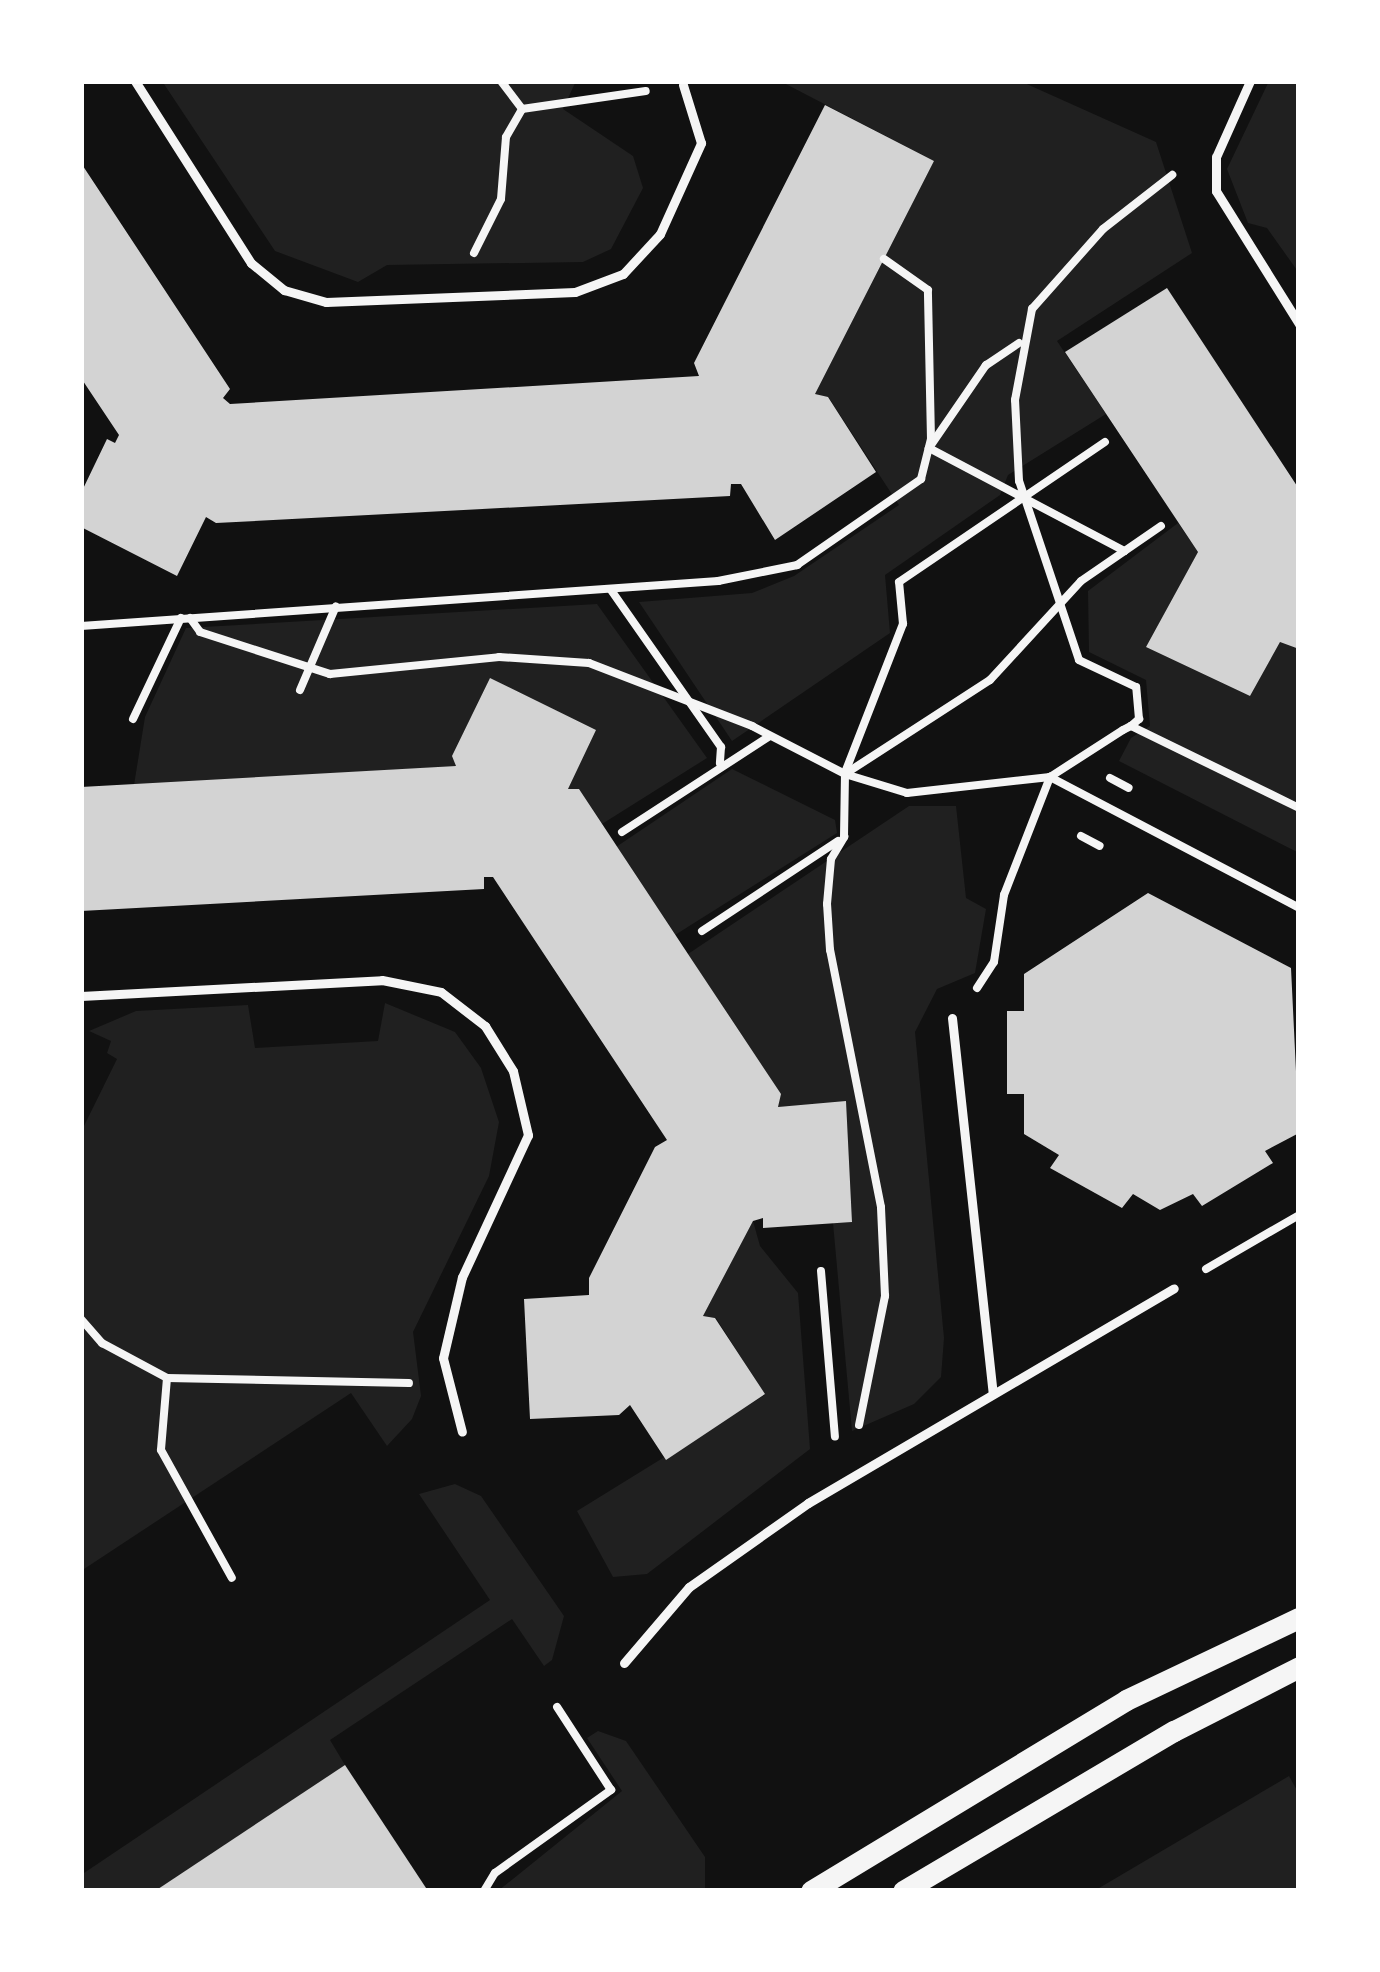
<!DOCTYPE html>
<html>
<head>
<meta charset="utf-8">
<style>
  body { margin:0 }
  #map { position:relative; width:1380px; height:1972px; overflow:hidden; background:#111; font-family:Karla,sans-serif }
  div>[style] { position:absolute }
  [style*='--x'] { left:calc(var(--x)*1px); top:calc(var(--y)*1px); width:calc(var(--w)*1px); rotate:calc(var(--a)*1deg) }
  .green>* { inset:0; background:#202020 }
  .building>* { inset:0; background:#d3d3d3 }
  .path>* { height:8px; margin:-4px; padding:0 4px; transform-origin:4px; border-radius:4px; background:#f5f5f5 }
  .service>* { height:9px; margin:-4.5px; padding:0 4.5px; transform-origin:4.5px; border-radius:4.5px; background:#f5f5f5 }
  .tertiary>* { height:21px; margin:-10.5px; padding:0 10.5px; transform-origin:10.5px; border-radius:10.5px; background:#f5f5f5 }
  span { translate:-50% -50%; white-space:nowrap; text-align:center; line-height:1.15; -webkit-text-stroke:9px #fff; paint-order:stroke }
  .frame { position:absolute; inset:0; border:84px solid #fff; pointer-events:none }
</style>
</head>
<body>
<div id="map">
  <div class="green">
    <div style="clip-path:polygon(162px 81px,576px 81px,563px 109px,633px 156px,643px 188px,611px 249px,583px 262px,387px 265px,358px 282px,275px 251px)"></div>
    <div style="clip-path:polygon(780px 81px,1020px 81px,1156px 142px,1192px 253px,1057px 341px,1106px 414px,1008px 475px,1000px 495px,885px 575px,890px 633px,732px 741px,639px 602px,752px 593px,794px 576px,899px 505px,829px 398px,815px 394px,934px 161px)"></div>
    <div style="clip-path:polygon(1269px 81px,1299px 81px,1299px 273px,1267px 228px,1248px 223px,1227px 169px)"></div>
    <div style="clip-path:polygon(1178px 523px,1198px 552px,1146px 647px,1250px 696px,1280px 642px,1299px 649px,1299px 853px,1119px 761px,1131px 738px,1150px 726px,1146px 680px,1089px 652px,1088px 591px)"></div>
    <div style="clip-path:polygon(597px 604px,707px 758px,602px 824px,568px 789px,595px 730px,490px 678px,453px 755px,456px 766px,134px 785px,145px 717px,186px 628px)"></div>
    <div style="clip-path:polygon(732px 769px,835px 820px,837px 833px,675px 935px,616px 847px)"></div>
    <div style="clip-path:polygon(909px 806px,956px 806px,966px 898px,986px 909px,975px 973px,937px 989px,915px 1032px,944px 1338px,941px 1377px,914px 1404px,852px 1431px,833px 1223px,852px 1222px,846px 1102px,778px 1107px,780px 1094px,688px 954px)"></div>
    <div style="clip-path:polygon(385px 1003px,455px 1032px,481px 1068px,499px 1122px,489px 1176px,413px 1332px,421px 1396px,412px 1419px,387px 1446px,351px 1393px,81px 1571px,81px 1132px,117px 1059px,107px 1053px,111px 1041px,89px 1031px,136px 1011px,248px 1005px,255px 1048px,378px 1041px)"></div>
    <div style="clip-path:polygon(753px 1221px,760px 1246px,798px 1293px,810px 1449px,647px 1574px,613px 1577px,577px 1511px,765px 1395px,716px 1318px,703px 1316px)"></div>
    <div style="clip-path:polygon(455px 1484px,481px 1496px,564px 1616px,552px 1660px,544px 1666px,512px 1619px,330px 1740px,345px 1765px,155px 1891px,81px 1891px,81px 1875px,490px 1600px,419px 1494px)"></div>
    <div style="clip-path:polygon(598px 1731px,626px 1741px,705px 1857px,705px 1891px,498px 1891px,622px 1791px,587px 1738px)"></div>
    <div style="clip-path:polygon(1289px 1776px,1299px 1794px,1299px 1891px,1094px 1891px)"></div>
  </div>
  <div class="building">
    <div style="clip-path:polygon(825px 105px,934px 161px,815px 394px,828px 397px,876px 472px,775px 540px,741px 484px,731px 484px,730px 496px,216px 523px,206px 517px,177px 576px,81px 527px,81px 493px,107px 439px,115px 443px,119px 435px,81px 378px,81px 163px,230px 389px,223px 398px,230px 404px,699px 376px,694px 363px)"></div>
    <div style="clip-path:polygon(1167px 288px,1299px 489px,1299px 649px,1280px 642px,1250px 696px,1146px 647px,1198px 552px,1065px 352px)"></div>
    <div style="clip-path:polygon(490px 678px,596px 730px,568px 789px,579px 789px,688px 954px,781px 1094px,778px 1107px,846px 1101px,852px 1222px,763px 1228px,763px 1218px,753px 1221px,703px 1316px,715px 1318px,765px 1394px,666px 1460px,630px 1405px,619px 1415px,530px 1419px,524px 1299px,589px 1295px,589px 1278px,655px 1147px,667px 1140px,493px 877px,484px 877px,484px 889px,81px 911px,81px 787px,456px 766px,452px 756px)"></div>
    <div style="clip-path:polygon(1148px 893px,1291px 968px,1299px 1133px,1265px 1151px,1273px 1163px,1202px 1206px,1193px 1194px,1160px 1210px,1133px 1194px,1122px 1208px,1050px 1168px,1059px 1155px,1024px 1134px,1024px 1094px,1007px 1094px,1007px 1011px,1024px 1011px,1024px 974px)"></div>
    <div style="clip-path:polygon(345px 1765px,428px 1891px,155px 1891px)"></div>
  </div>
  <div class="path">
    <div style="--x:501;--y:81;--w:35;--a:53"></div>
    <div style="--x:522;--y:109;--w:125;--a:-8.3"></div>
    <div style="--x:474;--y:253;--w:60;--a:-63.4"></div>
    <div style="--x:501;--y:199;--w:62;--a:-85.4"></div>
    <div style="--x:506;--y:137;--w:32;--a:-60"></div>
    <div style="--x:1019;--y:343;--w:40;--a:146"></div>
    <div style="--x:986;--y:365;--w:101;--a:124.5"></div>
    <div style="--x:929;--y:448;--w:221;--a:27.8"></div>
    <div style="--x:611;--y:590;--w:192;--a:55"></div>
    <div style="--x:721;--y:747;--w:16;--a:94"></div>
    <div style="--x:190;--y:618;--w:17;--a:54"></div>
    <div style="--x:200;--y:632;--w:137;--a:17.9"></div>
    <div style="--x:330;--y:674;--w:170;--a:-5.7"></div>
    <div style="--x:499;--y:657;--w:90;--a:3.8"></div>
    <div style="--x:589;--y:663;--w:175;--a:21.1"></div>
    <div style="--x:752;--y:726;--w:105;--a:27.3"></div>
    <div style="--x:845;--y:774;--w:173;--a:-33"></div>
    <div style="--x:990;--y:680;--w:134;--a:-47.4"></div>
    <div style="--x:1081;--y:581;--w:97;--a:-34.5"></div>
    <div style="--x:81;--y:626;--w:639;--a:-4.04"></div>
    <div style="--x:718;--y:581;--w:81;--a:-11.4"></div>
    <div style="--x:797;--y:565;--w:151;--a:-34.7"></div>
    <div style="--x:921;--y:479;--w:41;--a:-76"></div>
    <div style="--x:931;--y:439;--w:149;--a:-91.2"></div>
    <div style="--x:928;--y:290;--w:54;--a:-144.8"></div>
    <div style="--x:300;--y:690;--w:91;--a:-66.8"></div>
    <div style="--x:133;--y:719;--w:112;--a:-64.6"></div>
    <div style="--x:1131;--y:726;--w:11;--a:-41"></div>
    <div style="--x:1139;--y:719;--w:32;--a:-95"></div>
    <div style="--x:1136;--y:687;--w:63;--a:-154.7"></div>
    <div style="--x:1079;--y:660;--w:189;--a:-108.5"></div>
    <div style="--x:1019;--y:481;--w:81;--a:-92.8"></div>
    <div style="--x:1015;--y:400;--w:93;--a:-79.4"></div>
    <div style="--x:1032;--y:309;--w:107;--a:-48.4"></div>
    <div style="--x:1103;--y:229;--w:88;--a:-38"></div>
    <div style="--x:846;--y:770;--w:157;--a:-68.7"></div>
    <div style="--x:903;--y:624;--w:42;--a:-95.4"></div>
    <div style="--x:899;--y:582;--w:249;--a:-34.2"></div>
    <div style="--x:1110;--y:778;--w:21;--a:28"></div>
    <div style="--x:622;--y:832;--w:176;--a:-33"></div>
    <div style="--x:1081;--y:836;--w:21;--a:28"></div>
    <div style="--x:702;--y:931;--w:163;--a:-33.5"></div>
    <div style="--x:977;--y:988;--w:31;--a:-57"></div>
    <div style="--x:994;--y:962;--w:68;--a:-81.5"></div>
    <div style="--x:1004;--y:895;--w:127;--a:-68.7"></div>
    <div style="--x:1050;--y:777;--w:87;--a:-32.8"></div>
    <div style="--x:1123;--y:730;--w:9;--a:-27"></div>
    <div style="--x:1131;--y:726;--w:187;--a:26"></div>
    <div style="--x:1206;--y:1269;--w:108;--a:-30.1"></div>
    <div style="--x:821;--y:1271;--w:166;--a:85.2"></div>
    <div style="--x:81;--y:1319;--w:32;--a:49"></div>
    <div style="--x:102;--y:1343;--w:74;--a:28.3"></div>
    <div style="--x:167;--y:1378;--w:72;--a:94.8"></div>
    <div style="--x:161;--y:1450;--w:146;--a:61"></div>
    <div style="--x:167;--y:1378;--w:242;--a:1.2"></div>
    <div style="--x:859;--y:1425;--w:132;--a:-78.6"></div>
    <div style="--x:885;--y:1296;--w:89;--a:-92.6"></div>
    <div style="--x:881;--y:1207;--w:262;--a:-101.2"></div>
    <div style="--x:830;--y:950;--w:46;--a:-93.7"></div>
    <div style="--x:827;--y:904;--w:45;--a:-84.9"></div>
    <div style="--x:831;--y:859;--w:26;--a:-59"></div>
    <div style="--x:844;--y:837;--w:63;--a:-89.1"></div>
    <div style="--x:845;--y:774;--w:65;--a:17"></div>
    <div style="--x:907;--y:793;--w:144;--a:-6.4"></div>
    <div style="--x:1050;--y:777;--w:281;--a:27.7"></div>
    <div style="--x:484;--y:1891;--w:21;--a:-59"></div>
    <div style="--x:495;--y:1873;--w:143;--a:-35.6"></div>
    <div style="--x:611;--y:1790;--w:99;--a:-123"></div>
  </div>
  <div class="service">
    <div style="--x:135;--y:81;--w:216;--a:57.5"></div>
    <div style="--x:251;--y:263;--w:43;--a:39.3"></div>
    <div style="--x:284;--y:290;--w:44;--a:15.9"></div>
    <div style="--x:326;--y:302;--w:249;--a:-2.3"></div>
    <div style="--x:575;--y:292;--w:51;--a:-20.6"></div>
    <div style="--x:623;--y:274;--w:54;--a:-47.2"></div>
    <div style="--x:660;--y:234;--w:100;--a:-65.7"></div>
    <div style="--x:701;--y:143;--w:61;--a:-107.2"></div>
    <div style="--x:1250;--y:81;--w:83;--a:114.1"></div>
    <div style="--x:1216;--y:157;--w:34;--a:90"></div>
    <div style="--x:1216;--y:191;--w:157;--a:58"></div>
    <div style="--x:81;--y:996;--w:301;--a:-3"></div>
    <div style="--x:382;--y:980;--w:60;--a:11.5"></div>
    <div style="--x:441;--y:992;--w:56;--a:37.7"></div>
    <div style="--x:485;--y:1026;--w:53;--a:58.1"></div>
    <div style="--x:513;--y:1071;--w:66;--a:76.8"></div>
    <div style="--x:528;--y:1135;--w:157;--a:114.9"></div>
    <div style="--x:462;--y:1277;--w:83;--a:103.2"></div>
    <div style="--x:443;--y:1358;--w:76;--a:75.6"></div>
    <div style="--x:952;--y:1018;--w:378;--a:83.8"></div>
    <div style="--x:624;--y:1663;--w:100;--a:-49.5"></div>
    <div style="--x:689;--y:1587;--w:146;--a:-35.2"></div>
    <div style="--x:808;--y:1503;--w:424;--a:-30.4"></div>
  </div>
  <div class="tertiary">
    <div style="--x:811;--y:1891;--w:368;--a:-31.2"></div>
    <div style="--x:1126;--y:1700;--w:191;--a:-25.4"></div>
    <div style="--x:903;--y:1891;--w:315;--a:-30.6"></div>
    <div style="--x:1174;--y:1731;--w:140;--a:-27.1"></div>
  </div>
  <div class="frame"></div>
</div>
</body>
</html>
